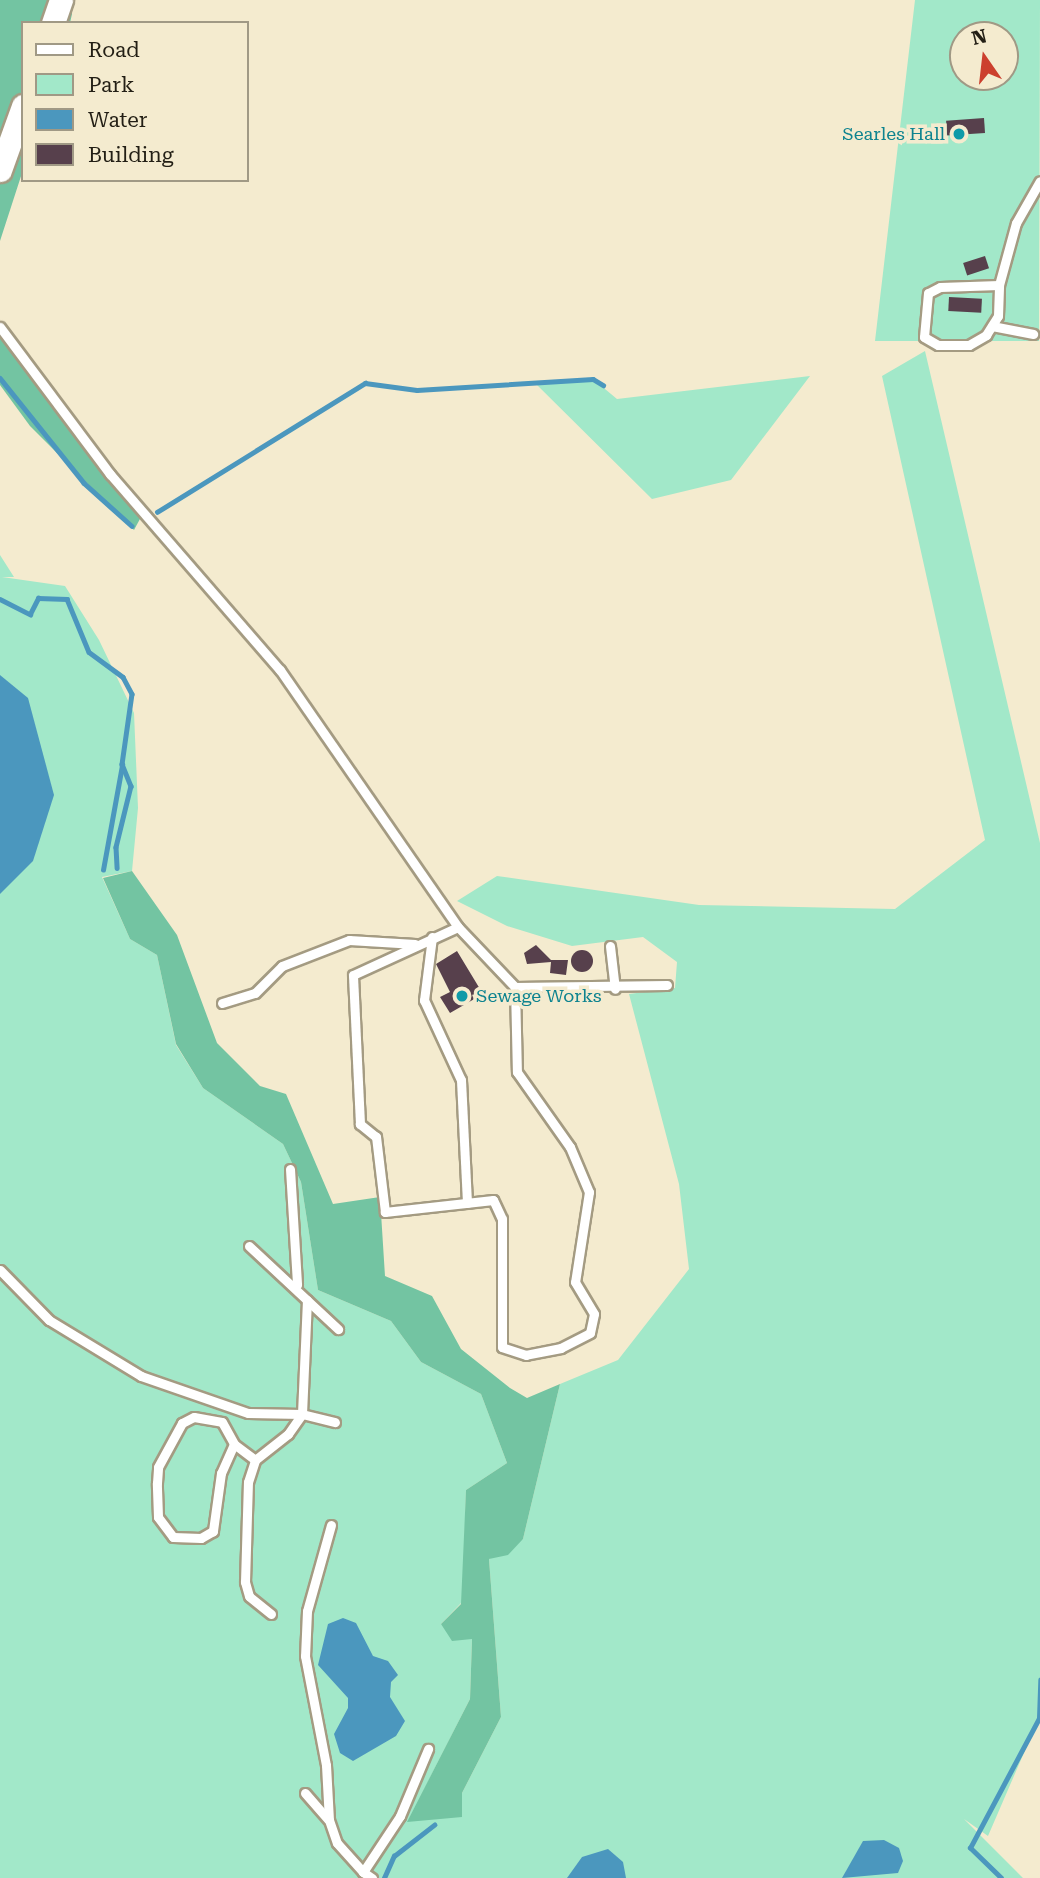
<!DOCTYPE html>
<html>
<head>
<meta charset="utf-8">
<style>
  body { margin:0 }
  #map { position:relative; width:1040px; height:1878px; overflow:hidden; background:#f4ebcf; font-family:"Roboto Serif",serif }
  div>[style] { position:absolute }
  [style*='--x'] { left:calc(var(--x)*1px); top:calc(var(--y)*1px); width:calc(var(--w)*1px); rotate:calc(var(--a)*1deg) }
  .green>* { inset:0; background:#a2e8c9 }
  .forest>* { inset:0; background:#73c4a2 }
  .water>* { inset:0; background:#4b97be }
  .stream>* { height:4.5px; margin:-2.25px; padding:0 2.25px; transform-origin:2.25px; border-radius:2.25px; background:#4b97be }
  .building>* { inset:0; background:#57404c; transform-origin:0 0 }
  .round { border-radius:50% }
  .roads { filter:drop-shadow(2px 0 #a49b82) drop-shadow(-2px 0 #a49b82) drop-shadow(0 2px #a49b82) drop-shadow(0 -2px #a49b82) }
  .service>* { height:9px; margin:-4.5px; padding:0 4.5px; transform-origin:4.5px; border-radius:4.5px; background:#fff }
  .tertiary>* { height:23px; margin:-11.5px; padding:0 11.5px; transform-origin:11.5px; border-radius:11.5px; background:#fff }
  .dots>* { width:19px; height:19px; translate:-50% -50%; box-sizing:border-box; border:4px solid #f4ebcf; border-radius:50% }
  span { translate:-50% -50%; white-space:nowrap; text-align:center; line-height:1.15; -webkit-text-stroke:7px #f4ebcf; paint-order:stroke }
  .culture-label { font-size:18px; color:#0d838f }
  .right { translate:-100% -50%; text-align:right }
  .left { translate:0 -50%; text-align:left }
  .legend { position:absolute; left:21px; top:21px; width:228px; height:161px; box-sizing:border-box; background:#f4ebcf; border:2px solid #a09985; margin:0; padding:9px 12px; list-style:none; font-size:21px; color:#231f15 }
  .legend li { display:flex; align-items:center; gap:14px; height:35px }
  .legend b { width:35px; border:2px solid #a09985 }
  .north { position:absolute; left:949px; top:21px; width:70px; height:70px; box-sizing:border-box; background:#f4ebcf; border:2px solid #a09985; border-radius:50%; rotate:346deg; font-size:19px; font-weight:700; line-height:28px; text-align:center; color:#231f15 }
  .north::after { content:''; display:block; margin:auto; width:24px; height:32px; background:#cc402e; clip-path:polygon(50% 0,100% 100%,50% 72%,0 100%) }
</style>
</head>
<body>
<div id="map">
  <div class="green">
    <div style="clip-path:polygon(evenodd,915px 0,1040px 0,1039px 341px,875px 341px,915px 0,963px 35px,1005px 35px,1005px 77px,963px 77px,963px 35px)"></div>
    <div style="clip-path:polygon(925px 351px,1040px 843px,1040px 1700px,1039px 1718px,988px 1836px,964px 1819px,1023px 1878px,0 1878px,0 555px,14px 577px,2px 577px,65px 586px,99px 640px,134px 713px,138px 808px,132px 871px,102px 877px,130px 939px,157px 955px,176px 1045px,203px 1088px,283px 1144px,301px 1182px,318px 1290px,391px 1321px,421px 1362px,481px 1394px,507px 1463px,466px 1490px,463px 1601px,441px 1624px,472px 1639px,470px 1699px,408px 1821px,462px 1816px,462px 1793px,501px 1717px,489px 1559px,523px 1539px,560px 1384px,618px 1360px,689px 1269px,679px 1184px,629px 994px,675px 988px,677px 962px,643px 937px,572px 946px,507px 926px,457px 901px,497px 876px,699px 905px,895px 909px,985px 840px,882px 376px)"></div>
    <div style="clip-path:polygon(810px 376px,731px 480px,652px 499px,534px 382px,593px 379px,617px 399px)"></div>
  </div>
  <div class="forest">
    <div style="clip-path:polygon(0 0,72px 0,72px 14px,70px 23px,23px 23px,23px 170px,0 241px)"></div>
    <div style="clip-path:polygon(0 332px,141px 517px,134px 530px,30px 426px,0 385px)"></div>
    <div style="clip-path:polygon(132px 871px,177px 935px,217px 1043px,260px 1086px,286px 1094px,333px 1204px,380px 1197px,385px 1276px,432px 1296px,461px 1349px,510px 1388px,527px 1398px,560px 1384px,523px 1539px,508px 1555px,489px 1559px,501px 1717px,462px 1793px,462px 1817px,407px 1822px,470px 1699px,472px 1639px,452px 1641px,441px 1624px,461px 1604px,466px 1490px,507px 1463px,481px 1394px,421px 1362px,391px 1321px,318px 1290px,301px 1182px,283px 1144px,203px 1088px,176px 1044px,157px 955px,130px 939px,103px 878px)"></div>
  </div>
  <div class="water">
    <div style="clip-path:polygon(0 675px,28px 698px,54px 795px,33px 861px,0 894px)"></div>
    <div style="clip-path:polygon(343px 1618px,356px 1623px,373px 1656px,388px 1661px,398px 1675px,391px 1682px,390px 1697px,405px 1721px,396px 1736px,353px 1761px,340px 1753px,334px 1734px,348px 1708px,348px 1698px,318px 1665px,328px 1624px)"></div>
    <div style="clip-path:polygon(884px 1840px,899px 1848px,903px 1861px,898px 1873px,842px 1878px,863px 1841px)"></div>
    <div style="clip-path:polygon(608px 1849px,623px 1862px,626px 1878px,567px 1878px,582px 1857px)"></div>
  </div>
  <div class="stream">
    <div style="--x:0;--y:378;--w:134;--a:51.3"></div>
    <div style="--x:84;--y:483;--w:64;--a:41.9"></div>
    <div style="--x:157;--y:512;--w:245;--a:-31.8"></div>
    <div style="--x:365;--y:383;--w:52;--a:7.7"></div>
    <div style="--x:417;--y:390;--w:176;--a:-3.6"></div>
    <div style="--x:593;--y:379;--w:12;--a:31"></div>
    <div style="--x:0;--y:599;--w:34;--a:27"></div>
    <div style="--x:30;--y:614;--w:18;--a:-63"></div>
    <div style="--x:38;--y:598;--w:29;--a:2"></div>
    <div style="--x:67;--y:599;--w:57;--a:67.5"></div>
    <div style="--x:89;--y:652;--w:42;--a:36.3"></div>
    <div style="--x:123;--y:677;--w:19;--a:62"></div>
    <div style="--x:132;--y:694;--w:71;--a:98.1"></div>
    <div style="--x:122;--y:764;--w:24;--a:68"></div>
    <div style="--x:131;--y:786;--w:63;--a:103.8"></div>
    <div style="--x:116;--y:847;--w:21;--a:87"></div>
    <div style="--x:103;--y:870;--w:107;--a:-79.7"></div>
    <div style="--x:384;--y:1878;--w:24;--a:-66"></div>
    <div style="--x:394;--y:1856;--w:51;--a:-37.8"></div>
    <div style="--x:1001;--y:1878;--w:43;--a:-135.9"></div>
    <div style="--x:970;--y:1848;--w:147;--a:-62"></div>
    <div style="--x:1039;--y:1718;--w:38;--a:-88"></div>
  </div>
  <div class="building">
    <div style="left:984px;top:118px;width:15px;height:38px;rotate:86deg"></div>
    <div style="left:985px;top:256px;width:13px;height:23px;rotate:72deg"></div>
    <div style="left:949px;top:297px;width:33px;height:14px;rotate:3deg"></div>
    <div style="clip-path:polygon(536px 945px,551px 960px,568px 960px,566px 975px,550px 973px,551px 962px,527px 964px,524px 953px)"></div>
    <div class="round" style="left:571px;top:950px;width:22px;height:22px"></div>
    <div style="clip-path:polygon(457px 951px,483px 994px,450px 1013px,440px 997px,450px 992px,436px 964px)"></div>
  </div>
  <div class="roads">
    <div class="service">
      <div style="--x:999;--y:285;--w:59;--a:178.1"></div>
      <div style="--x:940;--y:287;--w:13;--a:153"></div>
      <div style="--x:928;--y:293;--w:44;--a:95.2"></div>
      <div style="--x:924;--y:337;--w:16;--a:30"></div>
      <div style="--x:938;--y:345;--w:31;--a:0"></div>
      <div style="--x:969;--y:345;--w:20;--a:-30"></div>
      <div style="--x:986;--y:335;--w:22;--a:-58"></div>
      <div style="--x:998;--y:316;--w:31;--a:-88"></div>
      <div style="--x:999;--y:285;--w:64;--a:-74.7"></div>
      <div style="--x:1016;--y:223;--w:48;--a:-60.3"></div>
      <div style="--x:992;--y:326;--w:42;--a:11"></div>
      <div style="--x:0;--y:327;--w:184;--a:53.2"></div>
      <div style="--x:110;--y:474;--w:259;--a:49.1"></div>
      <div style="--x:280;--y:670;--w:313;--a:55.3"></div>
      <div style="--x:458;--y:927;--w:83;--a:46.5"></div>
      <div style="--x:515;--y:987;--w:85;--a:88.7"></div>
      <div style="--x:517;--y:1072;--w:92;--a:54.8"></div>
      <div style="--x:570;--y:1147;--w:49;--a:67.1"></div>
      <div style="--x:589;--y:1192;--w:91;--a:98.8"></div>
      <div style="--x:575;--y:1282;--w:37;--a:59"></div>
      <div style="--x:594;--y:1314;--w:19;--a:102"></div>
      <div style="--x:590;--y:1333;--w:33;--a:153"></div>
      <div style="--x:561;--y:1348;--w:36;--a:169"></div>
      <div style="--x:526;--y:1355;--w:25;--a:-162"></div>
      <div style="--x:502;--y:1347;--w:128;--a:-90"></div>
      <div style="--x:502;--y:1219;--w:21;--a:-115"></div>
      <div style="--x:493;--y:1200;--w:109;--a:173.7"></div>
      <div style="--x:385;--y:1212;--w:76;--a:-96.8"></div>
      <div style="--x:376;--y:1137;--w:21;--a:-141"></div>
      <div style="--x:360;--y:1124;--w:149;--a:-92.7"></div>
      <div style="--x:353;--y:975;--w:115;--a:-24.6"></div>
      <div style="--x:432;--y:937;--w:64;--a:97.2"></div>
      <div style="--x:424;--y:1000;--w:88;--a:65.2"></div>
      <div style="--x:461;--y:1080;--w:123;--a:87.2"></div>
      <div style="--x:610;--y:946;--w:43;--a:83.4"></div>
      <div style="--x:515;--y:987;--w:152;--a:-0.8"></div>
      <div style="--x:222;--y:1003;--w:34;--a:-17"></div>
      <div style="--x:255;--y:993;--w:38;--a:-45"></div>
      <div style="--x:282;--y:966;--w:72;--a:-21.2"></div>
      <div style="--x:349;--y:940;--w:66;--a:3.5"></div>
      <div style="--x:290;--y:1169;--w:116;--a:86.5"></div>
      <div style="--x:249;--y:1246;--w:122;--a:43"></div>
      <div style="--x:0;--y:1270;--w:70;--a:45.6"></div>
      <div style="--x:49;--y:1320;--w:108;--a:31.3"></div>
      <div style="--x:141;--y:1376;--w:113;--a:19.1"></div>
      <div style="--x:248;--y:1413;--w:54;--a:1.1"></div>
      <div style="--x:302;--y:1414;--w:34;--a:14"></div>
      <div style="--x:234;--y:1444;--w:32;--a:114"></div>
      <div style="--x:221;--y:1473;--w:59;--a:97.9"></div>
      <div style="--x:213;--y:1531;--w:14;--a:150"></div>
      <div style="--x:201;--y:1538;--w:28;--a:-178"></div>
      <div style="--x:173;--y:1537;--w:25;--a:-127"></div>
      <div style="--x:158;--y:1517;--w:34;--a:-92"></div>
      <div style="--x:157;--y:1483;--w:16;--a:-86"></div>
      <div style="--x:158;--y:1467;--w:50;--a:-61.4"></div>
      <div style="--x:182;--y:1423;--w:13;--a:-27"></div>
      <div style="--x:194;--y:1417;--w:28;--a:10"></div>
      <div style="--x:222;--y:1422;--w:25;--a:61"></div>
      <div style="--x:234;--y:1444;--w:26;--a:37"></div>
      <div style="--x:331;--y:1525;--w:89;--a:105.6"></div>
      <div style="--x:307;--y:1611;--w:45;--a:92.5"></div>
      <div style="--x:305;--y:1656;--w:111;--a:79.1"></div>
      <div style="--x:326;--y:1765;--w:55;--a:86.9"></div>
      <div style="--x:329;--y:1820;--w:24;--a:71"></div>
      <div style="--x:337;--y:1843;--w:39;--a:48"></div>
      <div style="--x:363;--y:1872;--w:67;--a:-56.5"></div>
      <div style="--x:400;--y:1816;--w:73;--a:-67.3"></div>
      <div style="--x:271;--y:1614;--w:28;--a:-141"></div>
      <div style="--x:249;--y:1596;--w:15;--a:-106"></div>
      <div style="--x:245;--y:1582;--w:100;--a:-88.3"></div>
      <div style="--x:248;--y:1482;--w:23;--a:-72"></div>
      <div style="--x:255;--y:1460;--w:42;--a:-38.2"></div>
      <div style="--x:288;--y:1434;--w:24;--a:-55"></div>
      <div style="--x:302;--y:1414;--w:114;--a:-87.5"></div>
      <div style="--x:305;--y:1793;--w:35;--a:49"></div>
      <div style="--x:363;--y:1872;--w:11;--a:34"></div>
    </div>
    <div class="tertiary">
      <div style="--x:53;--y:23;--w:24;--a:-71"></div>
      <div style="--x:0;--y:170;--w:68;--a:-70.2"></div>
    </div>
  </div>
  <div class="dots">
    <div style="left:959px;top:134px;background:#0f9aa8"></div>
    <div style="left:462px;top:996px;background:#0f9aa8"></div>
  </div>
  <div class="culture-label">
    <span class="right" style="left:945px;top:134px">Searles Hall</span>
    <span class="left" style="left:476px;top:996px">Sewage Works</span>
  </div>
  <ul class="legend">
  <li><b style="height:9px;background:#fff"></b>Road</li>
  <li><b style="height:19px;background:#a2e8c9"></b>Park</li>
  <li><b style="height:19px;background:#4b97be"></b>Water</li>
  <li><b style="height:19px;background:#57404c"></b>Building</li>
  </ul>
  <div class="north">N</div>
</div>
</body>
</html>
